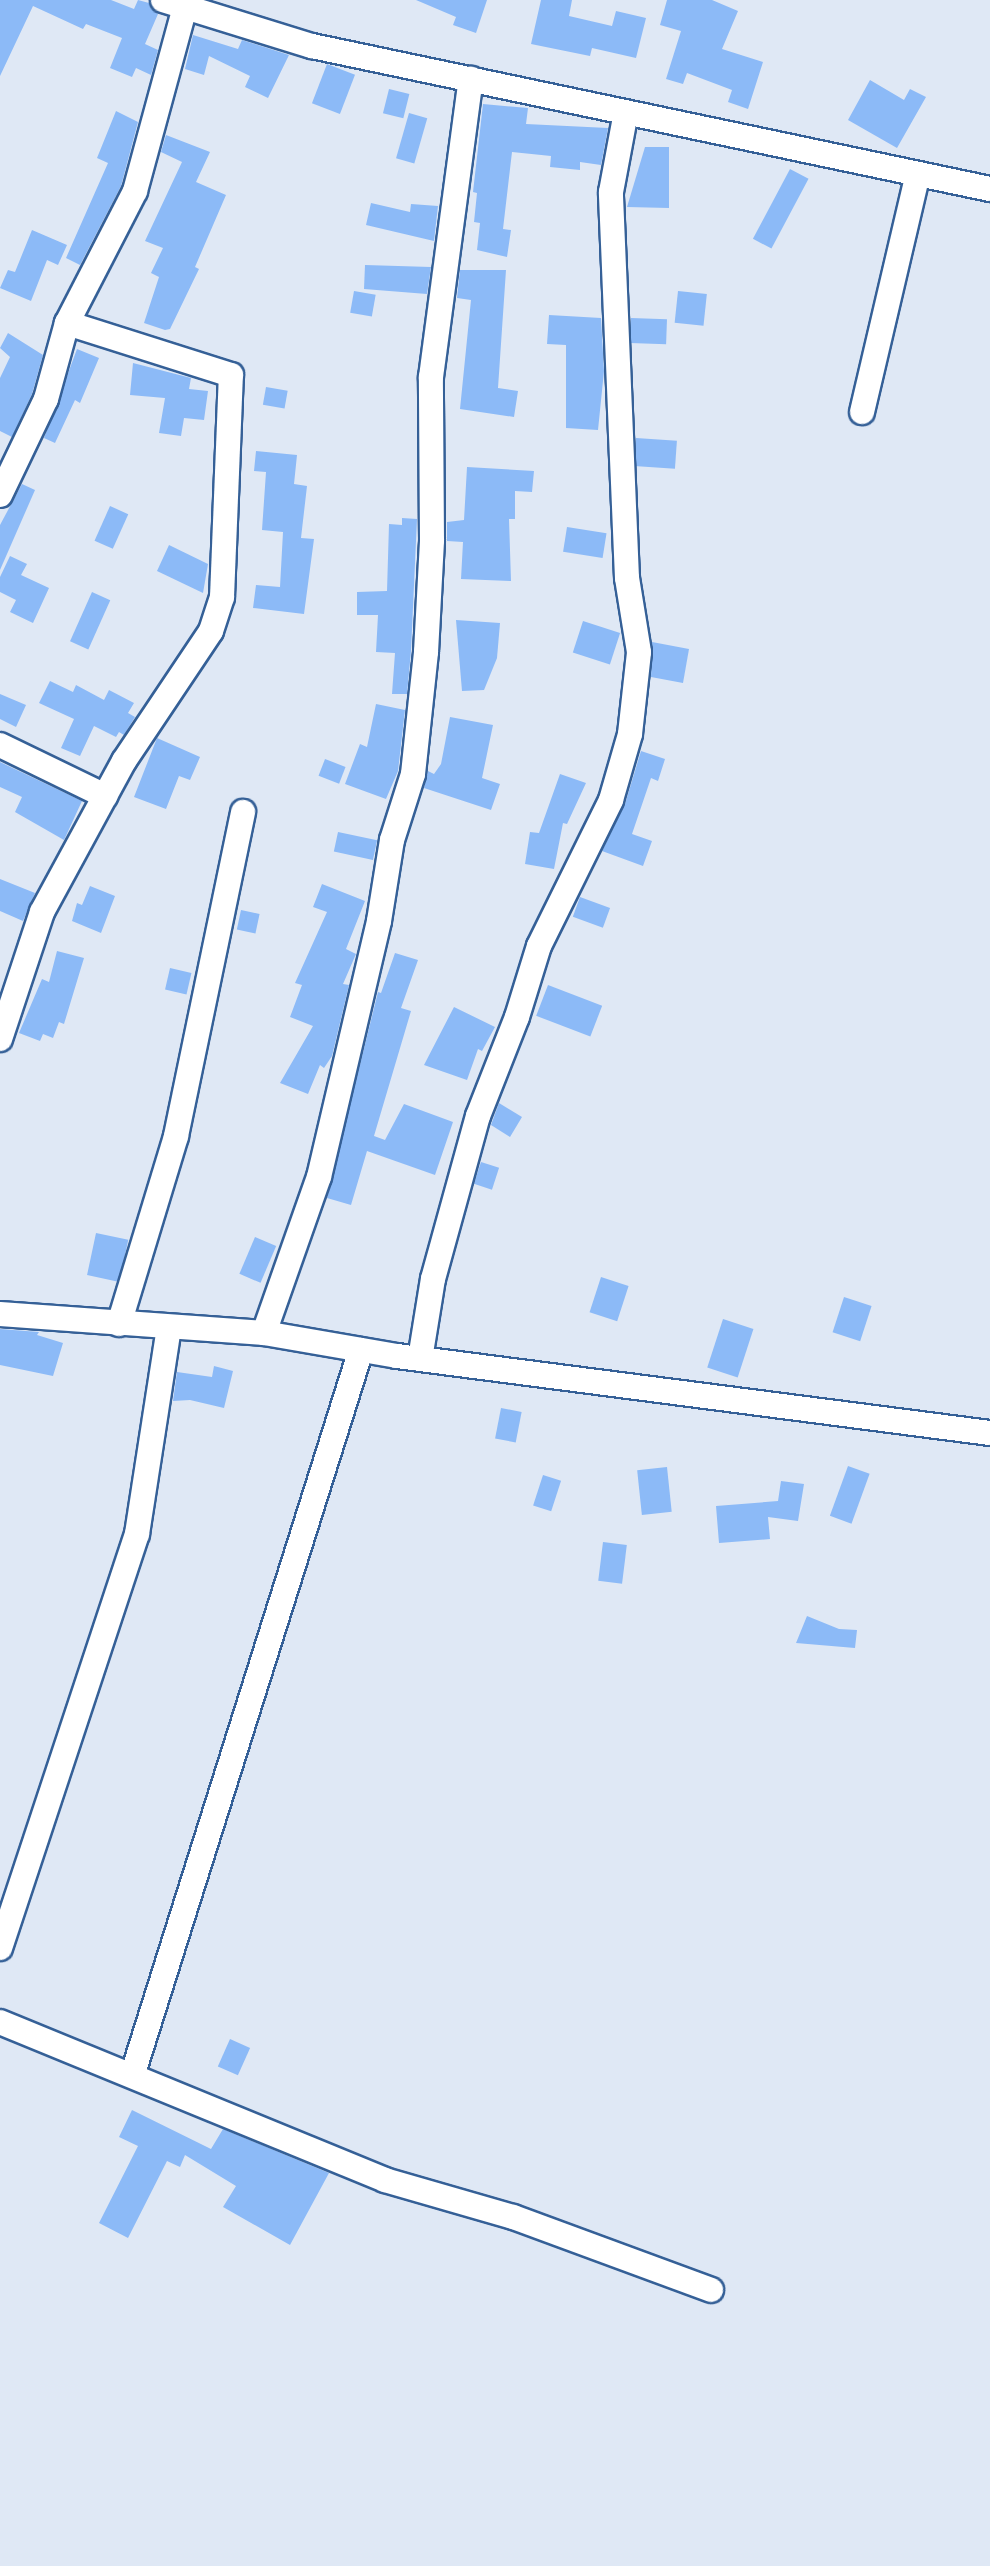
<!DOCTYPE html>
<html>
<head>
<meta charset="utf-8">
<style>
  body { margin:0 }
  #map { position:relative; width:990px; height:2566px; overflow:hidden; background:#dfe8f5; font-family:"Crimson Pro",serif }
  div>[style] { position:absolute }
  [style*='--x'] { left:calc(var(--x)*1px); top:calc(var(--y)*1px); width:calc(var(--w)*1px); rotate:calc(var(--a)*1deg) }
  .building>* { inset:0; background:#8cbaf7; transform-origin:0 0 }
  .roads { filter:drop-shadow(2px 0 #356097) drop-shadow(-2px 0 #356097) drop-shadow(0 2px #356097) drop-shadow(0 -2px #356097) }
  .minor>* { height:24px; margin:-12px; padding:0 12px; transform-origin:12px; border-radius:12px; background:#fff }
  span { translate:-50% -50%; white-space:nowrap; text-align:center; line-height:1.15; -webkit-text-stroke:5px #dfe8f5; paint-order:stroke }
</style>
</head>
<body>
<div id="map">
  <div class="building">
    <div style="clip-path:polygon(0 0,111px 0,134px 9px,138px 0,149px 3px,158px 14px,145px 44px,158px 50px,151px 75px,136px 68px,132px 77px,110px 68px,122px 38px,86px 24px,83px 29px,33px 6px,0 76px)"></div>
    <div style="clip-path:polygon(416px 0,487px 0,476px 33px,453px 25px,456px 17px)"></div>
    <div style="clip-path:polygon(541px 0,572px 0,569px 16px,612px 26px,616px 11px,646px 18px,636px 58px,592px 48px,590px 56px,531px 44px)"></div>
    <div style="clip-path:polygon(667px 0,712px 0,738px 11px,722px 49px,763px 62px,748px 109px,728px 102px,732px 90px,687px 73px,683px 84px,666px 79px,681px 31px,660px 25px)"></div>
    <div style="clip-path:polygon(193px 35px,238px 49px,242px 40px,289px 55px,268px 98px,245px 87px,250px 76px,209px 56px,204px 75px,185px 69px)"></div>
    <div style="left:327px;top:64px;width:30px;height:42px;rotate:21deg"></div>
    <div style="clip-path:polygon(870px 80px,904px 100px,910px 89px,926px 97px,897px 148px,848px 120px)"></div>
    <div style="left:389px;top:89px;width:21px;height:25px;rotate:14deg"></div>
    <div style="clip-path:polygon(483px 104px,528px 108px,526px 124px,608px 128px,601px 165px,580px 162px,580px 170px,550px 167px,551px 156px,512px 152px,503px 229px,511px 230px,507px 257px,477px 250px,480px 223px,474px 222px,477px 193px,473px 192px)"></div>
    <div style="clip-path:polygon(116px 111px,138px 122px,121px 186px,80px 265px,66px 258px,108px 163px,97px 158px)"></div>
    <div style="left:409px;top:113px;width:19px;height:47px;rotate:16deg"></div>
    <div style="clip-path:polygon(166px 135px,210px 152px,196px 182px,226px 195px,195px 267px,199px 269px,170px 329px,165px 330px,144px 323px,159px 277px,151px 273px,163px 248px,145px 241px,182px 162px,161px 152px)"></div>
    <div style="clip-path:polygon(645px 147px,669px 147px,669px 208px,627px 207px)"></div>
    <div style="left:790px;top:169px;width:21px;height:79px;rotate:28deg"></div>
    <div style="clip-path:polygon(371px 203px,410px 212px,411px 204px,438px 206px,434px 241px,366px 225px)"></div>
    <div style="clip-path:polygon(32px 230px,67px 245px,58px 265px,47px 260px,31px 301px,0 288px,8px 270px,15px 272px)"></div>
    <div style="clip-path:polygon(365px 265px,431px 267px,427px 294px,364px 289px)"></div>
    <div style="clip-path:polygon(460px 270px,506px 270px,498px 388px,518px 391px,514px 417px,460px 409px,471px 300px,457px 298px)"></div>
    <div style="left:354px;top:291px;width:22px;height:22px;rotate:10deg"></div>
    <div style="left:678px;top:291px;width:29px;height:32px;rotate:6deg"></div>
    <div style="clip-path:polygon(549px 315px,601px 318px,604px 371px,598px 430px,566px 428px,566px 345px,547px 344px)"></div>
    <div style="left:631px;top:318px;width:36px;height:25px;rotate:2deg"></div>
    <div style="clip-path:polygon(8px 333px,43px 355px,32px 394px,12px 437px,0 431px,0 378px,10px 357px,0 348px)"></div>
    <div style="clip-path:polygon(77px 349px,99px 358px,80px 403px,75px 400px,55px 443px,44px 438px)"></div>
    <div style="clip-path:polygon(133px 363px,191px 378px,189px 389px,208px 391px,204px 420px,184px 418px,181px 436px,159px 433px,165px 398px,130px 395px)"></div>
    <div style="left:266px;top:387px;width:22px;height:18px;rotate:10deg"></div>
    <div style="left:636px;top:438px;width:41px;height:28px;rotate:4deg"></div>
    <div style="clip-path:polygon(256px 451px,297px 455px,294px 484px,307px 486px,301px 538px,314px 539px,304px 614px,253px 608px,256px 585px,280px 587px,283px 532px,262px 530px,266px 472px,254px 471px)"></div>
    <div style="clip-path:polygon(467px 467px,534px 471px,532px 492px,515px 491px,515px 519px,509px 519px,511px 581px,461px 579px,463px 542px,447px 541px,447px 522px,464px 520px)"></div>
    <div style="clip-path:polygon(22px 484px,35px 490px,0 570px,0 525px)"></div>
    <div style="left:110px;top:506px;width:20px;height:38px;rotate:24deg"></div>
    <div style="clip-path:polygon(402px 518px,417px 519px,411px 651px,407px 694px,392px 694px,395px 653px,376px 652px,378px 615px,357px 615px,357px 592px,387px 591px,389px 524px,402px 525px)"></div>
    <div style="left:567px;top:527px;width:40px;height:25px;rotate:9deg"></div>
    <div style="clip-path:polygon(169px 545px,208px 564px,203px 593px,157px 571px)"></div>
    <div style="clip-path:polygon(10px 556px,27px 564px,21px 575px,49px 588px,33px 623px,10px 612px,16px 600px,0 592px,0 577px)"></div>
    <div style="left:92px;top:592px;width:20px;height:54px;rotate:24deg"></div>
    <div style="clip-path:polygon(456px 620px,500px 623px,497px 658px,484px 690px,462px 691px)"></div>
    <div style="left:583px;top:621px;width:39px;height:33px;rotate:18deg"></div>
    <div style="clip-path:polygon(652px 642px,689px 649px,683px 683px,651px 677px)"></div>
    <div style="clip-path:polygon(50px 681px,73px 692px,76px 685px,104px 700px,109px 690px,134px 703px,128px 713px,135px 717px,124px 735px,119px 732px,116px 737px,94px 726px,80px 756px,61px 748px,74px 719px,39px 703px)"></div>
    <div style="clip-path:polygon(0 694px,26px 705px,16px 727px,0 719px)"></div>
    <div style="clip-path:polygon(376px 704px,405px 710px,398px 771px,386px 799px,345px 784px,360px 744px,367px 747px)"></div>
    <div style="clip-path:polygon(450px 717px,493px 725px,482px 778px,500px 784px,491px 810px,424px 788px,428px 771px,434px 774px,441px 764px)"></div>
    <div style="clip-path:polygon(157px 738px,200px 757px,190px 780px,179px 776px,166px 809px,134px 797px)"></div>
    <div style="clip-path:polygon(641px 751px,665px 759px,658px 781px,651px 778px,632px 834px,652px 841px,643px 866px,602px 851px,625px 804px)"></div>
    <div style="left:325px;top:759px;width:22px;height:18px;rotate:21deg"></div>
    <div style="clip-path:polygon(0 762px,82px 801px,64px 840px,15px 812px,22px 797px,0 787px)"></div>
    <div style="clip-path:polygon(560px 774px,586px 783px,567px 824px,563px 823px,554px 869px,525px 864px,530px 832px,539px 833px)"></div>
    <div style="left:338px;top:832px;width:40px;height:20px;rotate:12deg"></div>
    <div style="clip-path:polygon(0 879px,35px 893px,23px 921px,0 911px)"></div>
    <div style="clip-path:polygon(322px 884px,365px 901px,346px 949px,356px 954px,343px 984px,349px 985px,332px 1056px,324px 1068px,320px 1065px,308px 1094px,280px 1083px,313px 1026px,290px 1017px,302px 985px,295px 983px,327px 912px,313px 907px)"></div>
    <div style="clip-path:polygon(90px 886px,115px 896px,101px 933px,72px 921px,77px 903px,82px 905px)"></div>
    <div style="left:580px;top:897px;width:32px;height:21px;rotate:20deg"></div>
    <div style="left:241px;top:910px;width:19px;height:20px;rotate:12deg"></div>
    <div style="clip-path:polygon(57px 951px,84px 958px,64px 1024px,59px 1022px,53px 1038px,43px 1034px,40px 1041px,19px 1033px,42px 979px,49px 982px)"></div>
    <div style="clip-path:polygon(395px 953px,418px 960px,401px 1008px,411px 1011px,374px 1136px,385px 1140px,404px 1104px,453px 1122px,435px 1175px,367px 1151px,351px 1205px,327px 1198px,378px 992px,381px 993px)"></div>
    <div style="left:170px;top:968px;width:22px;height:22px;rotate:13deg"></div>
    <div style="left:548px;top:985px;width:58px;height:33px;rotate:21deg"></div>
    <div style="clip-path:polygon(454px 1007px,495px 1027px,482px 1051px,478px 1049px,467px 1080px,424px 1065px)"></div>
    <div style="clip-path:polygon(499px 1103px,522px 1117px,510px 1137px,491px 1125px)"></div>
    <div style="left:481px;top:1162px;width:19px;height:23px;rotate:18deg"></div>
    <div style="left:96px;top:1233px;width:33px;height:43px;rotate:12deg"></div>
    <div style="left:255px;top:1237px;width:23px;height:40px;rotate:23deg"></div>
    <div style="left:601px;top:1277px;width:29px;height:37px;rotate:18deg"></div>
    <div style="left:844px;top:1297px;width:29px;height:37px;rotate:18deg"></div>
    <div style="left:723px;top:1319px;width:32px;height:51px;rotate:18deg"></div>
    <div style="clip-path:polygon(0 1329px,39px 1332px,37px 1335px,63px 1343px,53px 1376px,0 1365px)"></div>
    <div style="clip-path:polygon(214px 1366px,233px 1371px,224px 1408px,190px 1400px,173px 1401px,177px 1372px,212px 1377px)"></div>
    <div style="left:501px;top:1408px;width:21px;height:31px;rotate:11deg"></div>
    <div style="left:848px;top:1466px;width:23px;height:53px;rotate:20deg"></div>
    <div style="left:667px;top:1467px;width:45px;height:30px;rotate:84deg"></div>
    <div style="left:543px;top:1475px;width:19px;height:32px;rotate:18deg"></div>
    <div style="clip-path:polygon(781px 1481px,804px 1484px,798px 1521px,768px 1517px,770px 1539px,719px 1543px,716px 1506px,778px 1501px)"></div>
    <div style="left:603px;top:1542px;width:24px;height:39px;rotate:7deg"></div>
    <div style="clip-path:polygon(807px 1616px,839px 1629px,857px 1630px,855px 1648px,796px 1643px)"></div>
    <div style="left:230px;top:2039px;width:22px;height:30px;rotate:24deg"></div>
    <div style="clip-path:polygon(132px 2110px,211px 2149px,223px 2129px,329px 2173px,290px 2245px,223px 2207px,236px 2186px,185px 2155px,180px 2167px,167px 2161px,128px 2238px,99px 2223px,138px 2146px,119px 2137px)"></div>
  </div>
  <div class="roads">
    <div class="minor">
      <div style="--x:163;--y:0;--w:156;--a:17.2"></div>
      <div style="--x:312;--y:46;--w:693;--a:11.91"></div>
      <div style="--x:862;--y:412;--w:244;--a:-76.8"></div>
      <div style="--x:0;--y:495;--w:106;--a:-64.4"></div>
      <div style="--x:46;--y:399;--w:79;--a:-74.6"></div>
      <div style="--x:67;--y:323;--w:148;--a:-62.7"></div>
      <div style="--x:135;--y:191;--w:198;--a:-74.8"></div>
      <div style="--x:0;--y:745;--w:117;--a:25.9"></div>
      <div style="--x:0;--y:1039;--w:134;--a:-71.7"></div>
      <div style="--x:42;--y:912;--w:172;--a:-61.5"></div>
      <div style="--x:124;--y:761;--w:156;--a:-56.2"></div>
      <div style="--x:211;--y:631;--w:36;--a:-72"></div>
      <div style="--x:222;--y:597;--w:222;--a:-87.7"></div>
      <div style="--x:231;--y:375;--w:172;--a:-162.4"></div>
      <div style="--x:0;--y:1314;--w:265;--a:4.1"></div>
      <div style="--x:264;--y:1333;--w:135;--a:9.8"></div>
      <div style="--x:397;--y:1356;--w:598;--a:7.4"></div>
      <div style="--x:119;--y:1324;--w:196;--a:-73.1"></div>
      <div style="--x:176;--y:1136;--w:331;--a:-78.3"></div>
      <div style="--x:264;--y:1333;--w:165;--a:-70.6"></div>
      <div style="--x:319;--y:1177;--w:263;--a:-76.8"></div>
      <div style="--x:379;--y:921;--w:82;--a:-80.9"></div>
      <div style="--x:392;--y:840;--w:69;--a:-72.3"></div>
      <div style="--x:413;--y:774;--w:123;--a:-83.9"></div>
      <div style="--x:426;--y:652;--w:112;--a:-86.9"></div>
      <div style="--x:432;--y:540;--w:163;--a:-90.4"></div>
      <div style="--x:431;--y:377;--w:301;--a:-82.4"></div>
      <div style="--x:420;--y:1359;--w:81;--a:-80.8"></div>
      <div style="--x:433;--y:1279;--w:169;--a:-74.6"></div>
      <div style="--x:478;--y:1116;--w:106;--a:-68.5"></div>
      <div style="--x:517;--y:1017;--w:74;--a:-72.8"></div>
      <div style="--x:539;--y:946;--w:163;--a:-63.7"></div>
      <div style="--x:611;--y:800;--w:69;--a:-73.9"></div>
      <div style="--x:630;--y:734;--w:82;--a:-83.7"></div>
      <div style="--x:639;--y:652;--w:75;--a:-99.2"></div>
      <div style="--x:627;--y:578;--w:386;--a:-92.4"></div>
      <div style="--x:611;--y:192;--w:81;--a:-79.4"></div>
      <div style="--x:0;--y:1948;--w:436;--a:-71.7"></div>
      <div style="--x:137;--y:1534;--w:208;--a:-81.2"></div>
      <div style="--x:0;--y:2022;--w:416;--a:22.3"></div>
      <div style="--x:385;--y:2180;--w:133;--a:16.1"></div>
      <div style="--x:513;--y:2217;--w:211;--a:20.2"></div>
      <div style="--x:133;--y:2073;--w:758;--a:-72.5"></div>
    </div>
  </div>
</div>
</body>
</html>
